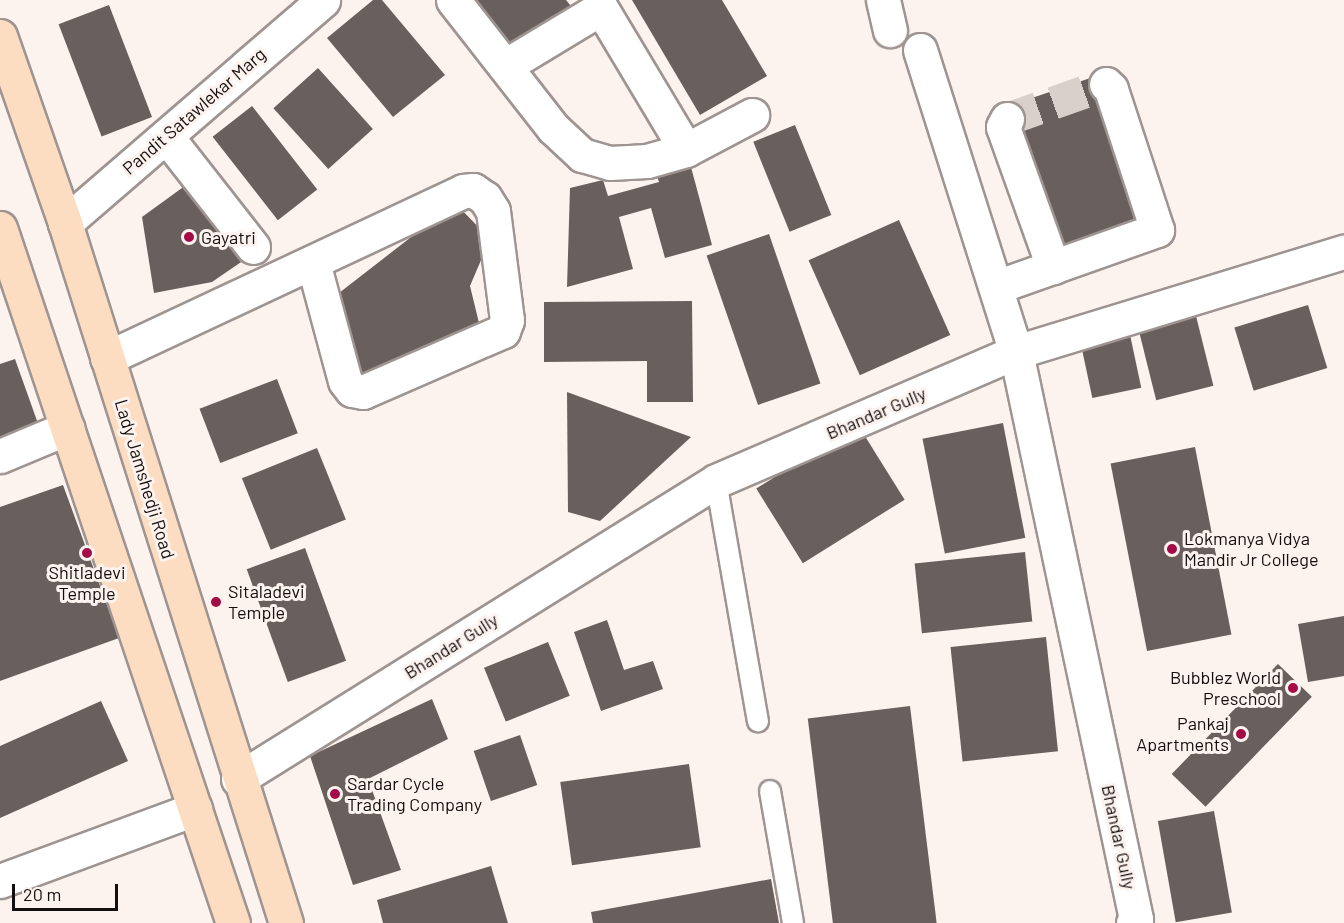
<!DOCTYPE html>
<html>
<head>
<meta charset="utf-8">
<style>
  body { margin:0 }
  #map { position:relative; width:1344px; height:923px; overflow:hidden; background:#fcf2ee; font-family:Barlow,sans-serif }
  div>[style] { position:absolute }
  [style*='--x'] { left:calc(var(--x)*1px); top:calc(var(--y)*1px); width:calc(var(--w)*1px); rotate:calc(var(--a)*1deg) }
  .building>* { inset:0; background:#69605d; transform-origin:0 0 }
  .minor-tunnel>* { height:33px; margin-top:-16.5px; transform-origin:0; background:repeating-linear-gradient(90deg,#d9d0cc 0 33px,transparent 0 49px) }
  .roads { filter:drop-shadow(2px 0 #9e9491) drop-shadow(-2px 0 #9e9491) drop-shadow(0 2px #9e9491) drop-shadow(0 -2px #9e9491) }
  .service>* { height:20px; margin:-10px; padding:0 10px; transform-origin:10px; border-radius:10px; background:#fff }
  .minor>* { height:33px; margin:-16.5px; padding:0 16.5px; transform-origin:16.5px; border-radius:16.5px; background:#fff }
  .primary>* { height:33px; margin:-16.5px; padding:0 16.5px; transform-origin:16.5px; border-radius:16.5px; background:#fdddc2 }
  .dots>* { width:16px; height:16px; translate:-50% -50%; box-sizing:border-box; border:3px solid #fcf2ee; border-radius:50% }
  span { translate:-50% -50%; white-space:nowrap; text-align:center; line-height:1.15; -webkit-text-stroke:6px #fcf2ee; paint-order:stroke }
  .street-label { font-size:18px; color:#130f0e }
  .poi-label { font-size:18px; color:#130f0e }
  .left { translate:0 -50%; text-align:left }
  .right { translate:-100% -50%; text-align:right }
  .scale { position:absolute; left:12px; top:884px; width:106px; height:27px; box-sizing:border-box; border:3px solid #130f0e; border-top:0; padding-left:8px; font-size:18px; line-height:21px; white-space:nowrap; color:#130f0e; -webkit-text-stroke:4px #fcf2ee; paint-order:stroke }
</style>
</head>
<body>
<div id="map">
  <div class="building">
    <div style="clip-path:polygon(373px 0,382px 0,445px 75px,393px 117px,327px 38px)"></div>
    <div style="clip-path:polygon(472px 0,566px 0,571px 6px,514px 52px)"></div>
    <div style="clip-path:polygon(632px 0,722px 0,767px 76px,700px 115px)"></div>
    <div style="left:109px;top:5px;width:120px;height:54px;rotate:69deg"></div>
    <div style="left:318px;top:68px;width:82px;height:60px;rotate:48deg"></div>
    <div style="left:1099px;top:75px;width:157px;height:99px;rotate:71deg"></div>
    <div style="left:252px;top:106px;width:106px;height:50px;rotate:52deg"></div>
    <div style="left:795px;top:125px;width:97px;height:45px;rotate:68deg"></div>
    <div style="clip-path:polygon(688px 156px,712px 245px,665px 258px,651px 208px,619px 217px,633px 269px,567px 287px,570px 188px,603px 180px,608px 196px,659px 182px,654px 166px)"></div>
    <div style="clip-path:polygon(193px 180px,247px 258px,212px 282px,154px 293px,142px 217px)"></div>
    <div style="clip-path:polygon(455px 203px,490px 239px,470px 286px,480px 327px,360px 381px,330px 300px)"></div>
    <div style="left:899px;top:220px;width:126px;height:99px;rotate:66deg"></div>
    <div style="left:769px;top:234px;width:158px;height:66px;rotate:71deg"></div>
    <div style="clip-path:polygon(692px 301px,693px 402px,647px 402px,647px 361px,544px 362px,544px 302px)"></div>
    <div style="left:1308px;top:305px;width:66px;height:77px;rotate:73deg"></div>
    <div style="left:1196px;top:316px;width:72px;height:59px;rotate:76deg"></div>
    <div style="left:1129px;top:330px;width:59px;height:50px;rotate:78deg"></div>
    <div style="clip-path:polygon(15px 359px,41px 432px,0 446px,0 364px)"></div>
    <div style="left:277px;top:379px;width:58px;height:83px;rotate:69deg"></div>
    <div style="clip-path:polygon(567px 392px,691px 437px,600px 521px,568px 512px)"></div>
    <div style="left:1003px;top:423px;width:117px;height:82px;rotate:79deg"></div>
    <div style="left:858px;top:425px;width:88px;height:120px;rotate:58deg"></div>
    <div style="left:1195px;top:447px;width:191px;height:86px;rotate:79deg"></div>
    <div style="left:317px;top:448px;width:77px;height:81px;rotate:68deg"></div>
    <div style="clip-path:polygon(63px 485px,119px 638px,0 681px,0 507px)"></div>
    <div style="left:305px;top:548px;width:120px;height:62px;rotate:70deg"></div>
    <div style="left:1025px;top:552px;width:70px;height:111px;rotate:84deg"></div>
    <div style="clip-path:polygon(1344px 616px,1344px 676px,1308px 682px,1298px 624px)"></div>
    <div style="clip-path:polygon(607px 620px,624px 670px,653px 661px,663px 689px,601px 711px,574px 632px)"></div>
    <div style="left:1046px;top:637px;width:115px;height:96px;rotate:84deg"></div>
    <div style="left:548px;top:642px;width:58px;height:69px;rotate:68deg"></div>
    <div style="left:1278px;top:664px;width:47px;height:153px;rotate:44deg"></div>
    <div style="clip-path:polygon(432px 699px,448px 739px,368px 779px,401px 870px,353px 885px,310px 756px)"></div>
    <div style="clip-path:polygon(101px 701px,128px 761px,0 818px,0 746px)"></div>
    <div style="left:910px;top:706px;width:219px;height:103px;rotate:83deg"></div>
    <div style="left:520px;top:735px;width:53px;height:49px;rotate:71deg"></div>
    <div style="left:689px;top:764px;width:84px;height:130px;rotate:82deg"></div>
    <div style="left:1214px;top:811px;width:103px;height:57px;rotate:80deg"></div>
    <div style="clip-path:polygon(491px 866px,508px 923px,383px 923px,377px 900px)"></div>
    <div style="clip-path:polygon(771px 879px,779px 923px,593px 923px,591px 912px)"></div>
  </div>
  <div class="minor-tunnel">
    <div style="--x:1007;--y:119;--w:105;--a:-19.5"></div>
  </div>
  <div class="roads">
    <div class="service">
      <div style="--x:716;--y:481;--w:244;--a:80.1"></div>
      <div style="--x:770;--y:791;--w:134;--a:80.1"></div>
    </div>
    <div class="minor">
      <div style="--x:453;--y:0;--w:162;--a:52"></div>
      <div style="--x:553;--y:128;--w:40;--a:43"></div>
      <div style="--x:582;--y:155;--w:29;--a:16"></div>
      <div style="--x:610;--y:163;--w:37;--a:-3"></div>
      <div style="--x:647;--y:161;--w:41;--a:-15.8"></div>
      <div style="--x:686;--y:150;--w:75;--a:-27.9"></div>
      <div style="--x:883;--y:0;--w:31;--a:77"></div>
      <div style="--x:920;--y:50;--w:317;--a:72.4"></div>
      <div style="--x:1016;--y:352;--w:343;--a:-17"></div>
      <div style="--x:505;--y:66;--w:112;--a:-31.1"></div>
      <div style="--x:601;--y:8;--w:165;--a:59.1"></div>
      <div style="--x:1007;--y:119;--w:9;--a:117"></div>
      <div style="--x:1003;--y:127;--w:149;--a:70.3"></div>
      <div style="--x:166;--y:136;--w:141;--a:51.9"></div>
      <div style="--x:65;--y:223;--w:341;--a:-40.8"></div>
      <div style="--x:996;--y:287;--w:171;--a:-19.5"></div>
      <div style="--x:1157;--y:230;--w:148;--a:-108.1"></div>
      <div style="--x:1111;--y:89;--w:7;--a:-135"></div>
      <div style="--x:107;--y:358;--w:393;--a:-25.1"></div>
      <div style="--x:463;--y:191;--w:10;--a:-6"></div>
      <div style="--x:473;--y:190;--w:14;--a:34"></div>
      <div style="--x:485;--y:198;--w:15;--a:58"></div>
      <div style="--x:493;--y:211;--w:110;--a:82.7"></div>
      <div style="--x:507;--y:320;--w:12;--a:110"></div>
      <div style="--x:503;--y:331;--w:153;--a:156.5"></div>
      <div style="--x:363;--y:392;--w:11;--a:-170"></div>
      <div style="--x:352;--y:390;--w:11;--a:-128"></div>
      <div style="--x:345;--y:381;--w:123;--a:-105.1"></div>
      <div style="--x:0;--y:456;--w:73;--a:-22.7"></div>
      <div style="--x:238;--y:779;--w:563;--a:-31.94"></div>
      <div style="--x:716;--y:481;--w:327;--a:-23.3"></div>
      <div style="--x:1016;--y:352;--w:580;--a:78.05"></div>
      <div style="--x:1136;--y:919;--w:5;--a:127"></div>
      <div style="--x:0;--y:881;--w:208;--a:-20.3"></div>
    </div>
    <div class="primary">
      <div style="--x:0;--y:36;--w:198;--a:70.8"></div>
      <div style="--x:65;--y:223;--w:734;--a:72.48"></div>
      <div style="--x:0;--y:228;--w:733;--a:71.47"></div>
    </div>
  </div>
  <div class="dots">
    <div style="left:189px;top:237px;background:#a30c47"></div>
    <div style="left:1172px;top:549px;background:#a30c47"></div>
    <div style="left:87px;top:553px;background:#a30c47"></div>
    <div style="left:216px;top:602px;background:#a30c47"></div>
    <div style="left:1293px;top:688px;background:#a30c47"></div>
    <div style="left:1241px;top:734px;background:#a30c47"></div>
    <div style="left:335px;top:794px;background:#a30c47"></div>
  </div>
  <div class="street-label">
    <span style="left:194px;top:111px;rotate:-41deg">Pandit Satawlekar Marg</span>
    <span style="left:876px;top:413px;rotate:-23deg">Bhandar Gully</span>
    <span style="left:145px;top:479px;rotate:73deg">Lady Jamshedji Road</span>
    <span style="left:451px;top:646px;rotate:-32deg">Bhandar Gully</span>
    <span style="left:1119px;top:837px;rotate:78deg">Bhandar Gully</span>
  </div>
  <div class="poi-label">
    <span class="left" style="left:201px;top:237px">Gayatri</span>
    <span class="left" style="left:1184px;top:549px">Lokmanya Vidya<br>Mandir Jr College</span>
    <span style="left:87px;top:583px">Shitladevi<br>Temple</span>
    <span class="left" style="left:228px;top:602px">Sitaladevi<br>Temple</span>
    <span class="right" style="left:1281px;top:688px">Bubblez World<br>Preschool</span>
    <span class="right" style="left:1229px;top:734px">Pankaj<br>Apartments</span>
    <span class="left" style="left:347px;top:794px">Sardar Cycle<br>Trading Company</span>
  </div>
  <div class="scale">20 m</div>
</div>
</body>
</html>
